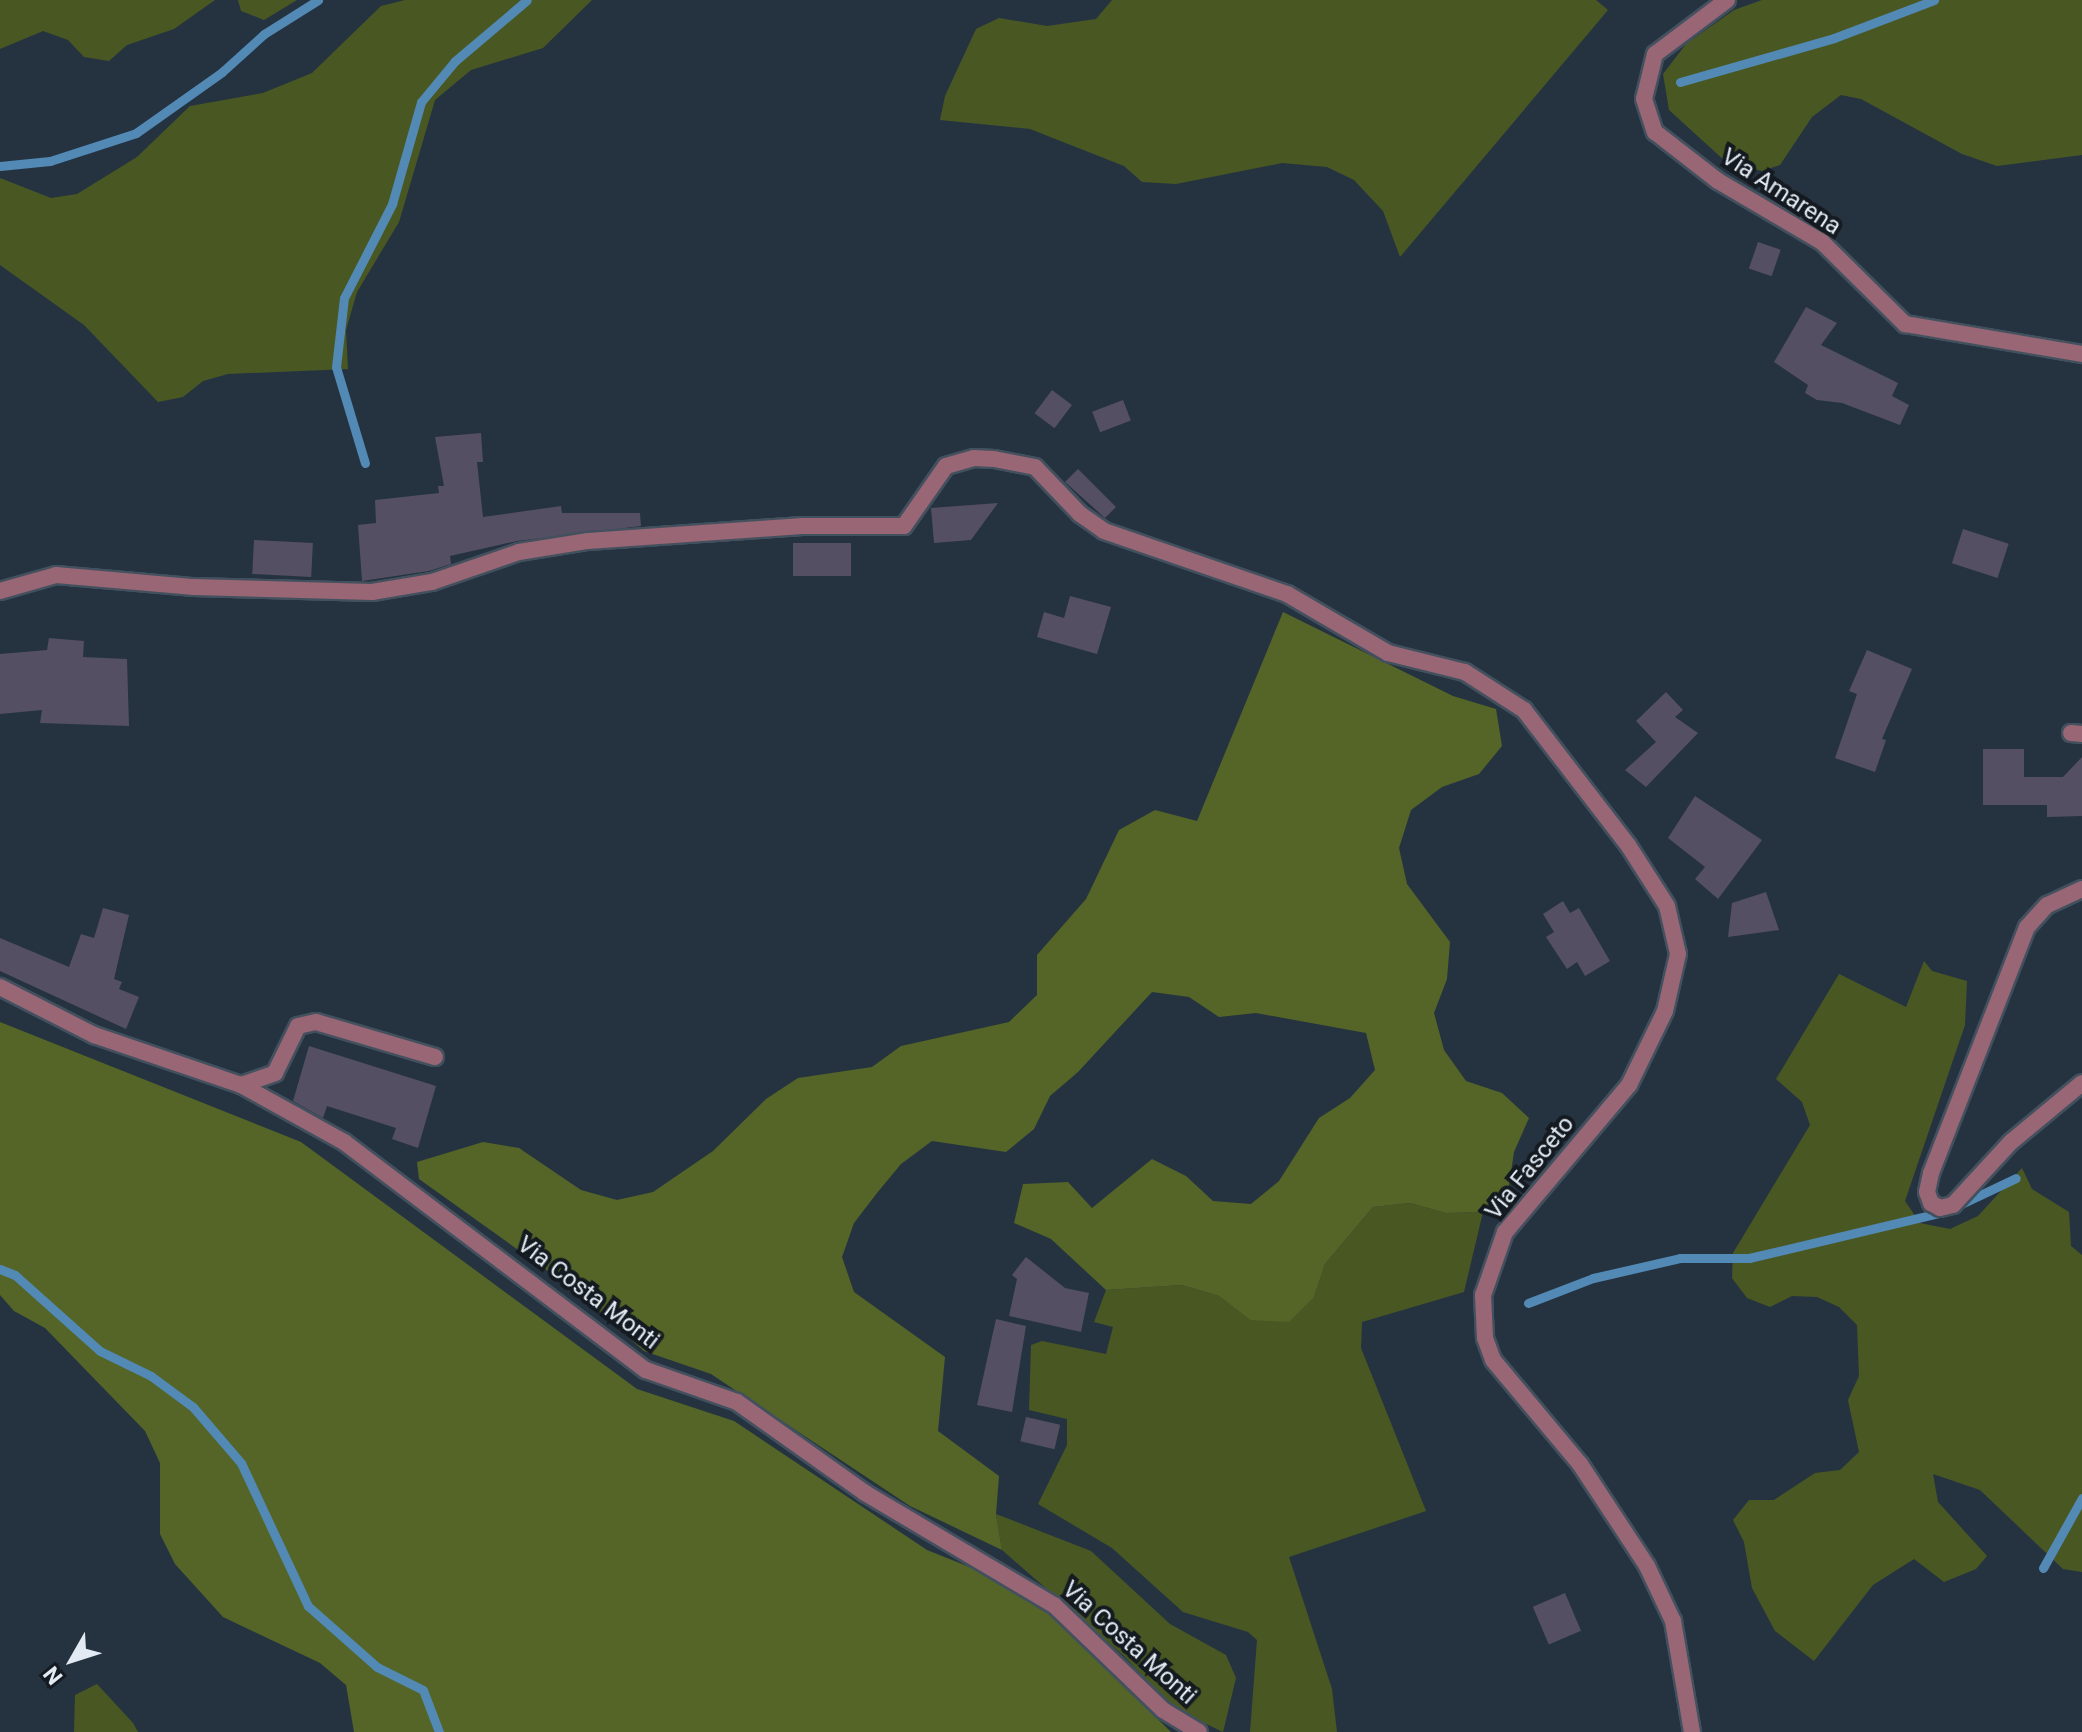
<!DOCTYPE html>
<html>
<head>
<meta charset="utf-8">
<style>
  body { margin:0 }
  #map { position:relative; width:2082px; height:1732px; overflow:hidden; background:#253341; font-family:Roboto,sans-serif }
  div>[style] { position:absolute }
  [style*='--x'] { left:calc(var(--x)*1px); top:calc(var(--y)*1px); width:calc(var(--w)*1px); rotate:calc(var(--a)*1deg) }
  .green>* { inset:0; background:#495822 }
  .forest>* { inset:0; background:#546527 }
  .stream>* { height:9px; margin:-4.5px; padding:0 4.5px; transform-origin:4.5px; border-radius:4.5px; background:#5289b5 }
  .building>* { inset:0; background:#544f62; transform-origin:0 0 }
  .roads { filter:drop-shadow(2px 0 #43505e) drop-shadow(-2px 0 #43505e) drop-shadow(0 2px #43505e) drop-shadow(0 -2px #43505e) }
  .pedestrian>* { height:16px; margin:-8px; padding:0 8px; transform-origin:8px; border-radius:8px; background:#986674 }
  .minor>* { height:16px; margin:-8px; padding:0 8px; transform-origin:8px; border-radius:8px; background:#986674 }
  .tertiary>* { height:16px; margin:-8px; padding:0 8px; transform-origin:8px; border-radius:8px; background:#986674 }
  span { translate:-50% -50%; white-space:nowrap; text-align:center; line-height:1.15; -webkit-text-stroke:8px #141a20; paint-order:stroke }
  .street-label { font-size:24px; color:#e2ebf4 }
  .north { position:absolute; left:32px; top:1620px; width:80px; height:80px; -webkit-text-stroke:6px #141a20; paint-order:stroke; rotate:231deg; font-size:22px; font-weight:700; line-height:32px; text-align:center; color:#e2ebf4 }
  .north::after { content:''; display:block; margin:auto; width:28px; height:36px; background:#e2ebf4; clip-path:polygon(50% 0,100% 100%,50% 72%,0 100%) }
</style>
</head>
<body>
<div id="map">
  <div class="green">
    <div style="clip-path:polygon(0 0,215px 0,174px 29px,127px 45px,109px 61px,84px 57px,68px 40px,43px 31px,0 49px)"></div>
    <div style="clip-path:polygon(238px 0,297px 0,264px 20px,241px 11px)"></div>
    <div style="clip-path:polygon(405px 0,592px 0,543px 48px,471px 70px,435px 100px,399px 222px,357px 292px,346px 330px,348px 369px,228px 374px,203px 381px,183px 397px,158px 402px,84px 325px,0 265px,0 178px,51px 198px,77px 194px,137px 157px,190px 106px,263px 93px,312px 73px,381px 6px)"></div>
    <div style="clip-path:polygon(1112px 0,1596px 0,1608px 10px,1400px 257px,1383px 211px,1354px 180px,1327px 167px,1282px 163px,1176px 184px,1142px 182px,1124px 166px,1030px 129px,940px 120px,945px 96px,976px 29px,999px 18px,1047px 26px,1096px 19px)"></div>
    <div style="clip-path:polygon(1762px 0,2082px 0,2082px 155px,1997px 166px,1962px 154px,1861px 99px,1841px 95px,1812px 117px,1780px 165px,1762px 171px,1725px 161px,1669px 110px,1663px 74px,1686px 44px,1734px 10px)"></div>
    <div style="clip-path:polygon(1924px 961px,1932px 971px,1967px 981px,1965px 1025px,1905px 1201px,1920px 1223px,1950px 1229px,1978px 1216px,2022px 1168px,2032px 1189px,2069px 1212px,2071px 1246px,2082px 1255px,2082px 1572px,2063px 1569px,1980px 1490px,1933px 1474px,1938px 1502px,1987px 1556px,1976px 1569px,1944px 1582px,1914px 1559px,1873px 1585px,1814px 1661px,1775px 1631px,1752px 1588px,1744px 1542px,1733px 1520px,1749px 1500px,1774px 1500px,1815px 1473px,1840px 1470px,1859px 1452px,1848px 1400px,1859px 1376px,1857px 1325px,1839px 1307px,1817px 1297px,1792px 1296px,1770px 1307px,1747px 1298px,1732px 1278px,1733px 1253px,1810px 1125px,1802px 1102px,1776px 1079px,1839px 974px,1906px 1007px)"></div>
    <div style="clip-path:polygon(1410px 1203px,1446px 1213px,1483px 1212px,1464px 1292px,1362px 1322px,1361px 1348px,1426px 1511px,1289px 1557px,1332px 1689px,1337px 1732px,1250px 1732px,1257px 1640px,1248px 1632px,1183px 1612px,1112px 1548px,1038px 1504px,1067px 1445px,1067px 1419px,1029px 1410px,1031px 1345px,1042px 1341px,1106px 1354px,1113px 1327px,1094px 1322px,1106px 1290px,1182px 1285px,1219px 1296px,1250px 1320px,1314px 1297px,1325px 1264px,1373px 1207px)"></div>
    <div style="clip-path:polygon(996px 1514px,1091px 1551px,1170px 1624px,1226px 1655px,1236px 1678px,1223px 1732px,1173px 1708px,1124px 1656px,1002px 1550px)"></div>
    <div style="clip-path:polygon(97px 1684px,133px 1723px,138px 1732px,74px 1732px,75px 1695px)"></div>
  </div>
  <div class="forest">
    <div style="clip-path:polygon(1283px 612px,1453px 696px,1496px 709px,1502px 746px,1479px 774px,1442px 787px,1411px 810px,1399px 848px,1407px 884px,1450px 942px,1447px 979px,1434px 1013px,1444px 1050px,1466px 1081px,1502px 1093px,1529px 1118px,1514px 1152px,1509px 1186px,1483px 1212px,1446px 1213px,1410px 1203px,1373px 1207px,1325px 1264px,1314px 1297px,1289px 1322px,1250px 1320px,1219px 1296px,1182px 1285px,1106px 1290px,1051px 1239px,1014px 1223px,1023px 1184px,1068px 1182px,1092px 1208px,1152px 1159px,1186px 1176px,1213px 1201px,1251px 1204px,1279px 1181px,1319px 1118px,1350px 1098px,1375px 1070px,1366px 1033px,1256px 1013px,1219px 1017px,1189px 997px,1152px 992px,1078px 1072px,1050px 1096px,1034px 1129px,1006px 1152px,932px 1141px,901px 1164px,877px 1193px,854px 1223px,842px 1257px,854px 1292px,945px 1357px,938px 1431px,999px 1476px,996px 1514px,1002px 1550px,910px 1506px,711px 1374px,644px 1351px,577px 1292px,419px 1179px,417px 1162px,483px 1142px,519px 1148px,581px 1190px,617px 1200px,653px 1192px,713px 1151px,766px 1099px,798px 1078px,872px 1067px,901px 1046px,1009px 1022px,1037px 995px,1037px 955px,1086px 899px,1119px 830px,1155px 810px,1197px 821px)"></div>
    <div style="clip-path:polygon(0 1022px,301px 1142px,637px 1389px,734px 1421px,927px 1550px,997px 1578px,1042px 1606px,1171px 1732px,354px 1732px,346px 1685px,320px 1663px,223px 1617px,175px 1564px,160px 1534px,160px 1463px,145px 1431px,45px 1328px,14px 1311px,0 1295px)"></div>
  </div>
  <div class="stream">
    <div style="--x:1680;--y:82;--w:160;--a:-15.9"></div>
    <div style="--x:1834;--y:38;--w:107;--a:-20.8"></div>
    <div style="--x:0;--y:166;--w:50;--a:-5.7"></div>
    <div style="--x:50;--y:161;--w:90;--a:-18"></div>
    <div style="--x:136;--y:133;--w:105;--a:-35.3"></div>
    <div style="--x:222;--y:72;--w:57;--a:-42.1"></div>
    <div style="--x:264;--y:34;--w:64;--a:-32.2"></div>
    <div style="--x:365;--y:463;--w:100;--a:-106.8"></div>
    <div style="--x:336;--y:367;--w:69;--a:-83.4"></div>
    <div style="--x:344;--y:298;--w:106;--a:-62.9"></div>
    <div style="--x:392;--y:204;--w:106;--a:-74.1"></div>
    <div style="--x:421;--y:102;--w:53;--a:-50.3"></div>
    <div style="--x:455;--y:61;--w:94;--a:-40.3"></div>
    <div style="--x:1957;--y:1206;--w:65;--a:-25.4"></div>
    <div style="--x:0;--y:1269;--w:16;--a:22"></div>
    <div style="--x:15;--y:1275;--w:114;--a:41.8"></div>
    <div style="--x:100;--y:1351;--w:57;--a:26.1"></div>
    <div style="--x:151;--y:1376;--w:52;--a:36.4"></div>
    <div style="--x:193;--y:1407;--w:74;--a:49.4"></div>
    <div style="--x:241;--y:1463;--w:158;--a:64.9"></div>
    <div style="--x:308;--y:1606;--w:92;--a:41.5"></div>
    <div style="--x:377;--y:1667;--w:51;--a:26.6"></div>
    <div style="--x:423;--y:1690;--w:45;--a:69.1"></div>
    <div style="--x:1528;--y:1303;--w:70;--a:-21"></div>
    <div style="--x:1593;--y:1278;--w:89;--a:-12.9"></div>
    <div style="--x:1680;--y:1258;--w:69;--a:0"></div>
    <div style="--x:1749;--y:1258;--w:200;--a:-13.3"></div>
    <div style="--x:2043;--y:1568;--w:80;--a:-60.9"></div>
  </div>
  <div class="building">
    <div style="left:1758px;top:242px;width:24px;height:28px;rotate:19deg"></div>
    <div style="clip-path:polygon(1806px 307px,1837px 323px,1821px 345px,1898px 383px,1892px 396px,1909px 405px,1900px 425px,1842px 403px,1817px 400px,1805px 393px,1808px 385px,1774px 362px)"></div>
    <div style="left:1052px;top:390px;width:25px;height:29px;rotate:37deg"></div>
    <div style="left:1123px;top:400px;width:22px;height:33px;rotate:69deg"></div>
    <div style="clip-path:polygon(481px 433px,483px 462px,477px 462px,483px 517px,561px 506px,562px 513px,640px 513px,641px 526px,517px 541px,450px 556px,451px 564px,429px 571px,362px 581px,358px 525px,376px 523px,375px 500px,439px 493px,438px 486px,444px 486px,435px 437px)"></div>
    <div style="clip-path:polygon(1078px 469px,1116px 507px,1105px 518px,1065px 482px)"></div>
    <div style="clip-path:polygon(998px 503px,971px 540px,934px 543px,931px 508px)"></div>
    <div style="left:1963px;top:529px;width:48px;height:36px;rotate:18deg"></div>
    <div style="left:254px;top:540px;width:59px;height:34px;rotate:3deg"></div>
    <div style="left:851px;top:543px;width:33px;height:58px;rotate:90deg"></div>
    <div style="clip-path:polygon(1070px 596px,1111px 607px,1097px 654px,1037px 637px,1044px 612px,1064px 618px)"></div>
    <div style="clip-path:polygon(49px 638px,84px 641px,83px 657px,127px 659px,129px 726px,40px 723px,42px 710px,0 714px,0 654px,47px 650px)"></div>
    <div style="clip-path:polygon(1867px 650px,1912px 669px,1882px 739px,1886px 740px,1875px 772px,1835px 758px,1857px 694px,1849px 691px)"></div>
    <div style="clip-path:polygon(1666px 692px,1683px 710px,1675px 717px,1698px 733px,1646px 787px,1625px 770px,1656px 742px,1636px 721px)"></div>
    <div style="clip-path:polygon(1983px 749px,2024px 749px,2024px 777px,2063px 777px,2082px 757px,2082px 816px,2047px 817px,2047px 805px,1983px 805px)"></div>
    <div style="clip-path:polygon(1695px 796px,1762px 840px,1718px 899px,1695px 879px,1705px 867px,1668px 838px)"></div>
    <div style="clip-path:polygon(1766px 892px,1779px 930px,1728px 937px,1732px 903px)"></div>
    <div style="clip-path:polygon(1563px 901px,1570px 913px,1579px 908px,1610px 961px,1585px 976px,1577px 962px,1567px 969px,1546px 937px,1554px 932px,1543px 914px)"></div>
    <div style="clip-path:polygon(103px 908px,129px 915px,114px 979px,122px 982px,119px 989px,139px 997px,126px 1029px,0 971px,0 938px,69px 967px,81px 934px,94px 938px)"></div>
    <div style="clip-path:polygon(309px 1046px,436px 1086px,418px 1148px,392px 1139px,396px 1128px,327px 1106px,323px 1118px,293px 1101px)"></div>
    <div style="clip-path:polygon(1026px 1257px,1065px 1288px,1089px 1293px,1081px 1332px,1009px 1316px,1017px 1279px,1012px 1275px)"></div>
    <div style="clip-path:polygon(996px 1319px,1026px 1326px,1012px 1412px,977px 1405px)"></div>
    <div style="left:1026px;top:1417px;width:35px;height:25px;rotate:13deg"></div>
    <div style="left:1565px;top:1593px;width:41px;height:35px;rotate:67deg"></div>
  </div>
  <div class="roads">
    <div class="pedestrian">
      <div style="--x:0;--y:591;--w:58;--a:-15.9"></div>
      <div style="--x:56;--y:575;--w:139;--a:5"></div>
      <div style="--x:194;--y:587;--w:178;--a:1.6"></div>
    </div>
    <div class="minor">
      <div style="--x:372;--y:592;--w:61;--a:-9.5"></div>
      <div style="--x:432;--y:582;--w:92;--a:-19"></div>
      <div style="--x:519;--y:552;--w:70;--a:-9.1"></div>
      <div style="--x:588;--y:541;--w:215;--a:-4"></div>
      <div style="--x:802;--y:526;--w:102;--a:0"></div>
      <div style="--x:904;--y:526;--w:73;--a:-55"></div>
      <div style="--x:946;--y:466;--w:29;--a:-16"></div>
      <div style="--x:974;--y:458;--w:20;--a:3"></div>
      <div style="--x:994;--y:459;--w:42;--a:11"></div>
      <div style="--x:1035;--y:467;--w:65;--a:46.2"></div>
      <div style="--x:1080;--y:514;--w:29;--a:35"></div>
      <div style="--x:1104;--y:531;--w:194;--a:19"></div>
      <div style="--x:1287;--y:594;--w:117;--a:30.3"></div>
      <div style="--x:1388;--y:653;--w:79;--a:13.9"></div>
      <div style="--x:1465;--y:672;--w:70;--a:32.8"></div>
      <div style="--x:1524;--y:710;--w:170;--a:52.4"></div>
      <div style="--x:1628;--y:845;--w:72;--a:57.4"></div>
      <div style="--x:1667;--y:906;--w:49;--a:77.1"></div>
      <div style="--x:1678;--y:954;--w:58;--a:102.8"></div>
      <div style="--x:1665;--y:1011;--w:82;--a:115.9"></div>
      <div style="--x:1629;--y:1085;--w:192;--a:130.1"></div>
      <div style="--x:1505;--y:1232;--w:67;--a:109.2"></div>
      <div style="--x:1483;--y:1295;--w:43;--a:87.3"></div>
      <div style="--x:1485;--y:1338;--w:23;--a:70"></div>
      <div style="--x:1493;--y:1360;--w:136;--a:50.1"></div>
      <div style="--x:1580;--y:1464;--w:122;--a:56.7"></div>
      <div style="--x:1647;--y:1566;--w:61;--a:64.7"></div>
      <div style="--x:1673;--y:1621;--w:113;--a:80.3"></div>
      <div style="--x:2071;--y:733;--w:11;--a:5"></div>
      <div style="--x:2082;--y:889;--w:38;--a:155"></div>
      <div style="--x:2047;--y:905;--w:30;--a:132"></div>
      <div style="--x:2027;--y:927;--w:264;--a:111.3"></div>
      <div style="--x:1931;--y:1173;--w:19;--a:102"></div>
      <div style="--x:1927;--y:1192;--w:12;--a:70"></div>
      <div style="--x:1931;--y:1203;--w:10;--a:29"></div>
      <div style="--x:1940;--y:1208;--w:13;--a:-13"></div>
      <div style="--x:1953;--y:1205;--w:86;--a:-47.4"></div>
      <div style="--x:2011;--y:1142;--w:92;--a:-39.7"></div>
      <div style="--x:241;--y:1085;--w:36;--a:-19"></div>
      <div style="--x:275;--y:1073;--w:52;--a:-63.9"></div>
      <div style="--x:298;--y:1026;--w:18;--a:-13"></div>
      <div style="--x:316;--y:1022;--w:124;--a:16.4"></div>
    </div>
    <div class="tertiary">
      <div style="--x:1727;--y:0;--w:90;--a:143.1"></div>
      <div style="--x:1655;--y:54;--w:46;--a:103.7"></div>
      <div style="--x:1644;--y:99;--w:35;--a:72"></div>
      <div style="--x:1655;--y:132;--w:80;--a:37.9"></div>
      <div style="--x:1718;--y:181;--w:121;--a:30.4"></div>
      <div style="--x:1822;--y:242;--w:117;--a:44.7"></div>
      <div style="--x:1905;--y:324;--w:180;--a:9.6"></div>
      <div style="--x:0;--y:987;--w:106;--a:27.1"></div>
      <div style="--x:94;--y:1035;--w:155;--a:18.8"></div>
      <div style="--x:241;--y:1085;--w:118;--a:29"></div>
      <div style="--x:344;--y:1142;--w:378;--a:37.1"></div>
      <div style="--x:646;--y:1370;--w:96;--a:19.4"></div>
      <div style="--x:737;--y:1402;--w:157;--a:35.4"></div>
      <div style="--x:865;--y:1493;--w:220;--a:30.7"></div>
      <div style="--x:1054;--y:1605;--w:151;--a:43.9"></div>
      <div style="--x:1163;--y:1710;--w:42;--a:31.4"></div>
    </div>
  </div>
  <div class="street-label">
    <span style="left:1781px;top:192px;rotate:33deg">Via Amarena</span>
    <span style="left:1530px;top:1168px;rotate:-51deg">Via Fasceto</span>
    <span style="left:588px;top:1293px;rotate:37deg">Via Costa Monti</span>
    <span style="left:1129px;top:1643px;rotate:42deg">Via Costa Monti</span>
  </div>
  <div class="north">N</div>
</div>
</body>
</html>
